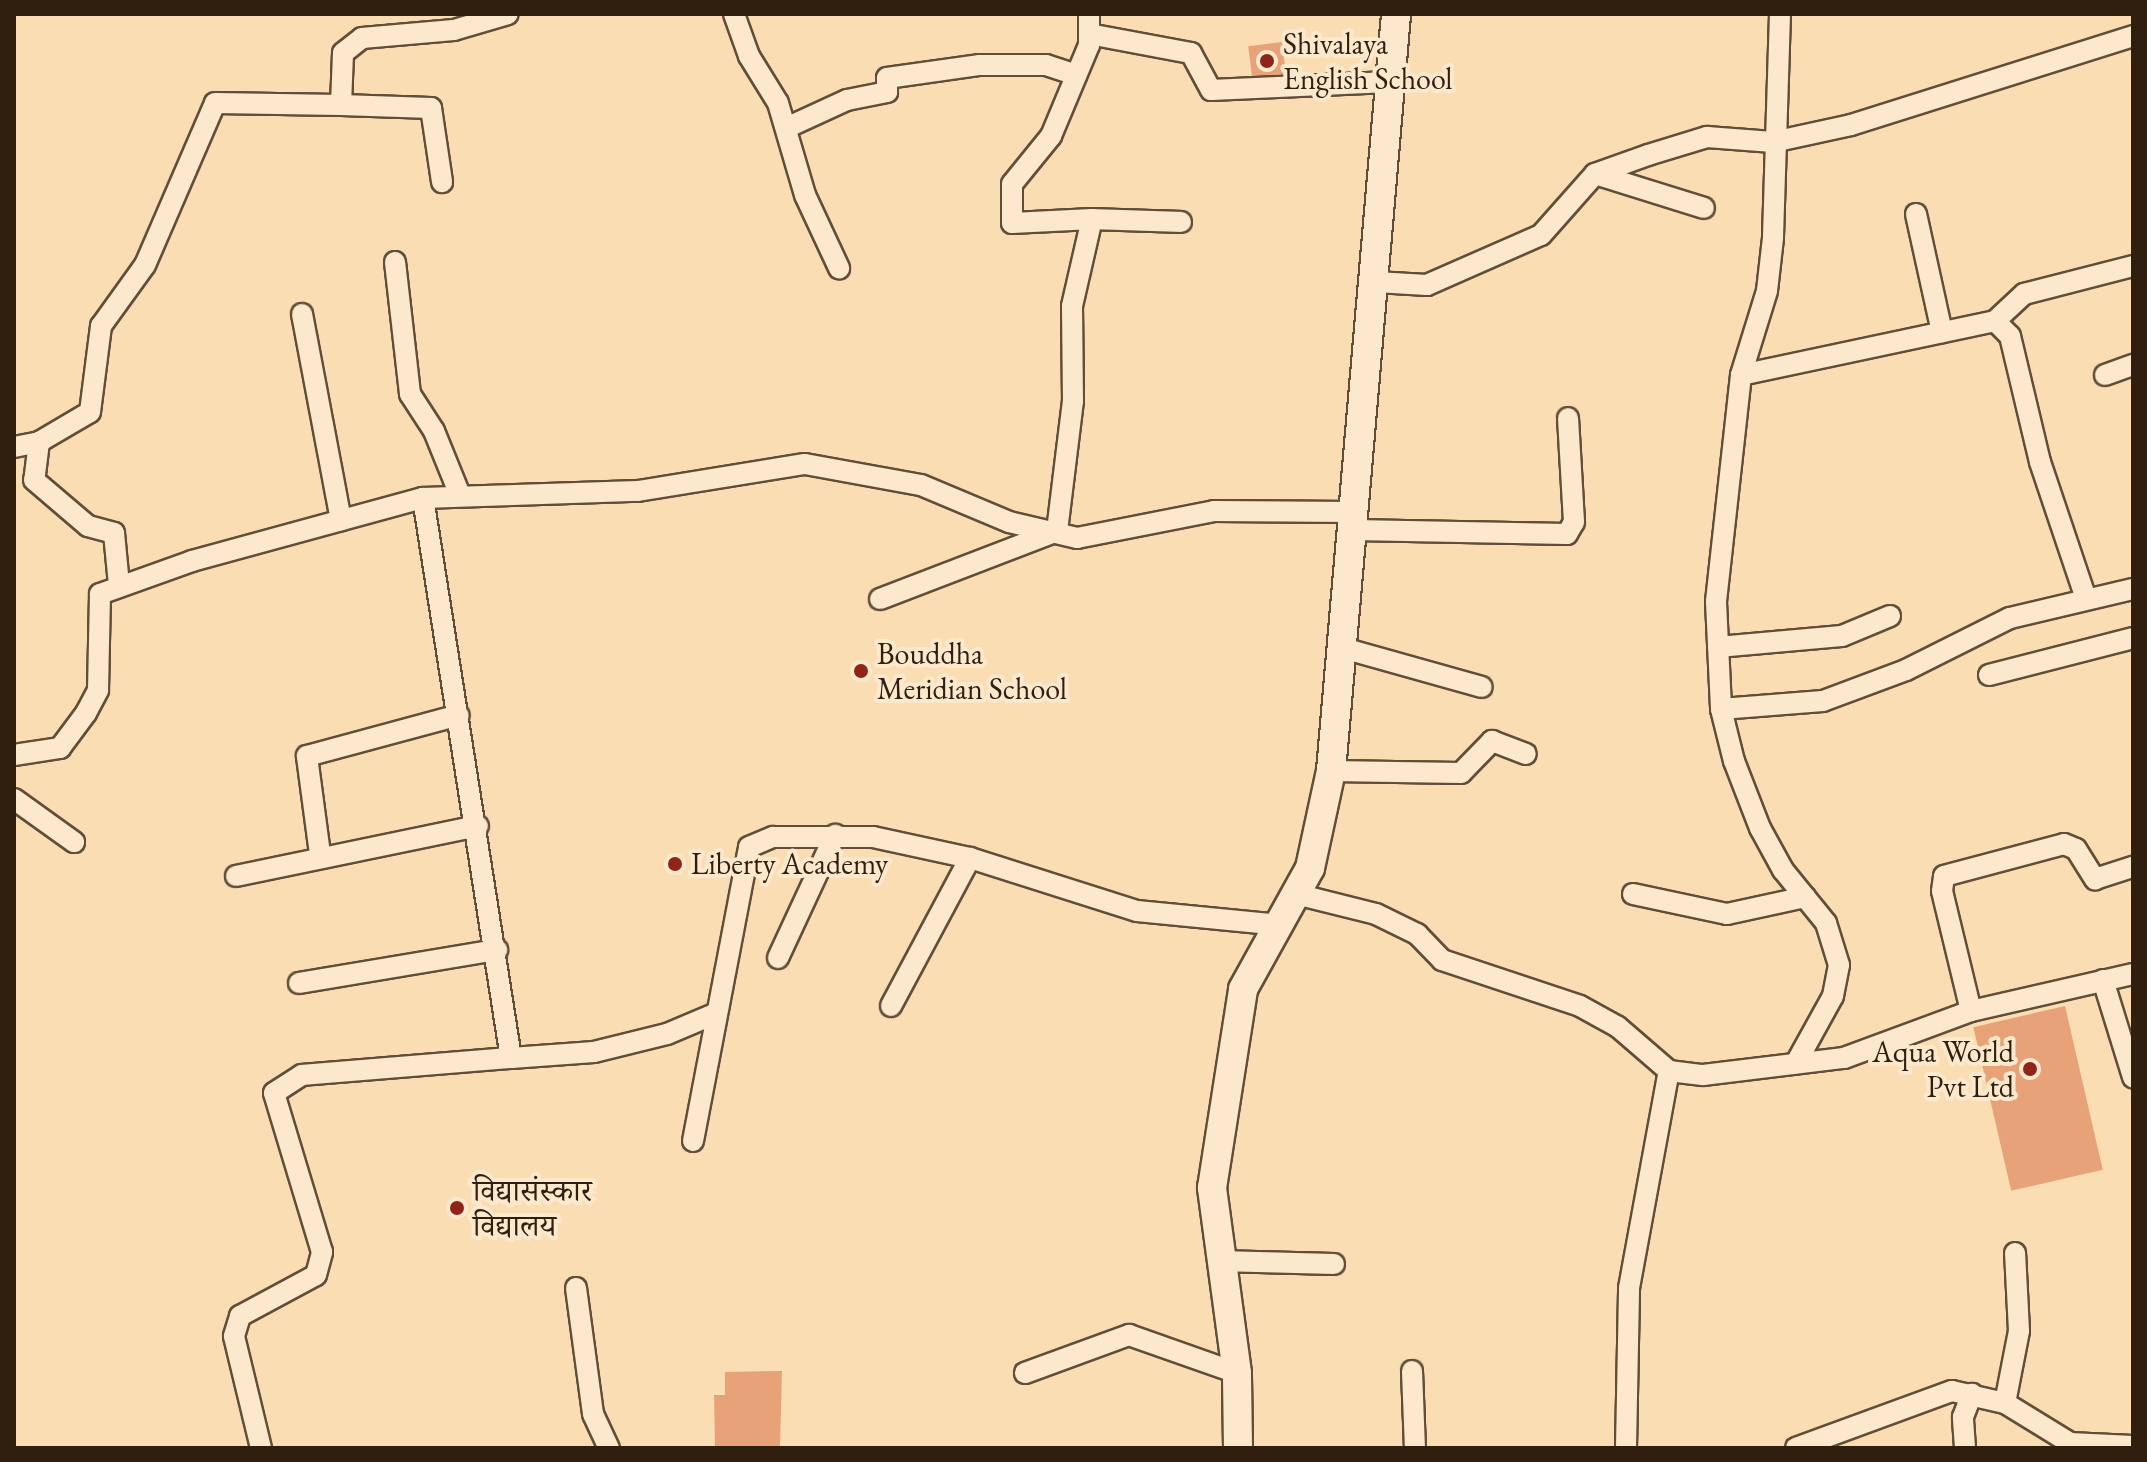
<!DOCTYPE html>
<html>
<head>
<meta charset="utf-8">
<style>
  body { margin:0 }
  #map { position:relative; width:2147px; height:1462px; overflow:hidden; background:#faddb2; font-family:"EB Garamond","Noto Serif Devanagari",serif }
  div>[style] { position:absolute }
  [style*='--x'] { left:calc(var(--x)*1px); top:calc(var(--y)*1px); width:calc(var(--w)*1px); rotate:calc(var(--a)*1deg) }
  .building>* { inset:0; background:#e7a377; transform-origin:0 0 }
  .roads { filter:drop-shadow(2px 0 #624e38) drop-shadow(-2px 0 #624e38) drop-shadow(0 2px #624e38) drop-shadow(0 -2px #624e38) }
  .street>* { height:20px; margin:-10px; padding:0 10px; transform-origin:10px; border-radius:10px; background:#fce9cd }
  .secondary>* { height:28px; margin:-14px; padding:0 14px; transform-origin:14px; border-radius:14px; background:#fce9cd }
  .dots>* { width:22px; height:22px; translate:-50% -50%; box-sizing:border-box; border:4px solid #fce9cd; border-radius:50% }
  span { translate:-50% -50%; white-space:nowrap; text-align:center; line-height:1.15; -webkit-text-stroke:8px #fce9cd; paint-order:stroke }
  .poi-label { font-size:30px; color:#301e0f }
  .left { translate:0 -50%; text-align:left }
  .right { translate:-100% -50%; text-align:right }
  .frame { position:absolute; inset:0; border:16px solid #301e0f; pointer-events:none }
</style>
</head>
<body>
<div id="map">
  <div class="building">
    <div style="left:1282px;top:42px;width:32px;height:34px;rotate:83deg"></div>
    <div style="left:2065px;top:1006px;width:168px;height:94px;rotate:77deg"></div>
    <div style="clip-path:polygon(782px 1371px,780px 1448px,715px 1448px,714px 1395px,725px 1395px,725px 1372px)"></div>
  </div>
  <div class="roads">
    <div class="street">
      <div style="--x:734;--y:14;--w:45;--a:70.3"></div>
      <div style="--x:749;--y:56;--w:55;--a:58.3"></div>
      <div style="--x:778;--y:103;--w:96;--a:73.6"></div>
      <div style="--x:805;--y:195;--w:81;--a:65"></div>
      <div style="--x:1780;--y:14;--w:224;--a:91.8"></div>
      <div style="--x:1773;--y:238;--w:53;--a:96.5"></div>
      <div style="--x:1767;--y:291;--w:88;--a:107.2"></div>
      <div style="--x:1741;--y:375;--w:228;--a:96.3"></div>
      <div style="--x:1716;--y:602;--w:107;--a:87.3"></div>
      <div style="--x:1721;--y:709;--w:54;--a:76"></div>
      <div style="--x:1734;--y:761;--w:72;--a:68.8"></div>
      <div style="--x:1760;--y:828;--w:48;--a:61.3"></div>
      <div style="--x:1783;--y:870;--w:68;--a:50.9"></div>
      <div style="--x:1826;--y:923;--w:44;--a:72.8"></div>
      <div style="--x:1839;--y:965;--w:32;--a:101"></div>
      <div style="--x:1833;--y:996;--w:77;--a:118.9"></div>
      <div style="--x:1089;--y:34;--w:104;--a:10.6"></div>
      <div style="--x:1191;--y:53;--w:42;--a:61.6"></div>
      <div style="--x:1211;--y:90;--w:178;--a:-2.6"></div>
      <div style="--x:341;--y:105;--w:90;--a:1.9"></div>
      <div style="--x:431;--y:108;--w:75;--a:81.5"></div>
      <div style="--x:786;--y:128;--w:67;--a:-24.7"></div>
      <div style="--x:847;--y:100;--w:41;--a:-11.3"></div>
      <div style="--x:887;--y:92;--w:14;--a:-90"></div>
      <div style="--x:887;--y:78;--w:94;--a:-8"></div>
      <div style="--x:980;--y:65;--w:66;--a:0"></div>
      <div style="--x:1046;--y:65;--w:32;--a:18"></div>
      <div style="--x:1595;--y:174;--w:114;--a:17.3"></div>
      <div style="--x:1916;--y:214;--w:121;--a:77.6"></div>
      <div style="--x:1092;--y:219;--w:89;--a:1.9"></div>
      <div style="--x:395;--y:262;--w:133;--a:83.5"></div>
      <div style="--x:410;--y:394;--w:44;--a:57"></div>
      <div style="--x:434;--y:431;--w:69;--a:67.9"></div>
      <div style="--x:1376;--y:282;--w:51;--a:3.4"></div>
      <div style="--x:1427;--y:285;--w:124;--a:-23.7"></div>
      <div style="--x:1541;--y:235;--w:81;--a:-48.5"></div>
      <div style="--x:1595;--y:174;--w:56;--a:-19.7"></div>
      <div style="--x:1648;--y:155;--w:62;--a:-17"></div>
      <div style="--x:1707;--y:137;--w:66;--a:4.3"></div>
      <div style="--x:1773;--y:142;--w:80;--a:-12.3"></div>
      <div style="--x:1851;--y:125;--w:296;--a:-17.5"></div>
      <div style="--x:302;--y:314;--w:210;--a:79.3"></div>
      <div style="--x:1995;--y:321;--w:40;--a:-43"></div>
      <div style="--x:2024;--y:294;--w:113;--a:-14.4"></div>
      <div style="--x:1741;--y:375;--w:260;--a:-12"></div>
      <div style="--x:1995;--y:321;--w:21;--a:45"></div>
      <div style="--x:2010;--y:336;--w:130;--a:76.6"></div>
      <div style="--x:2040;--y:462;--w:141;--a:71.4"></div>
      <div style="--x:2105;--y:375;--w:30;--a:-20"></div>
      <div style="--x:39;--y:442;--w:59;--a:-30.5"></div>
      <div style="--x:90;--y:412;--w:87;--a:-82.7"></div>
      <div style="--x:101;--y:326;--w:75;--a:-54.2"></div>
      <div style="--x:145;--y:265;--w:176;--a:-66.6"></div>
      <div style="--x:215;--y:103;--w:126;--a:0.9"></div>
      <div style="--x:341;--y:105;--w:52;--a:-87.8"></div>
      <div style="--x:343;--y:53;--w:24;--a:-38"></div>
      <div style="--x:362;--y:38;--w:92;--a:-5"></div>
      <div style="--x:454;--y:30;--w:56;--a:-16.5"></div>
      <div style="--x:14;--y:447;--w:25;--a:-11"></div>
      <div style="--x:39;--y:442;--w:38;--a:97"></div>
      <div style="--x:34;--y:480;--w:71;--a:40.4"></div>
      <div style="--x:88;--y:526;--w:27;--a:15"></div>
      <div style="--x:114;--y:533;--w:52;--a:84.5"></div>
      <div style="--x:423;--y:498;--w:567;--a:81.07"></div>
      <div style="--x:511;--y:1058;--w:83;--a:-4.1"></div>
      <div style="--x:594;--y:1052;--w:75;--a:-13.9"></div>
      <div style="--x:667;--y:1034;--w:54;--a:-22.8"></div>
      <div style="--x:1353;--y:530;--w:214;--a:1.1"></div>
      <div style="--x:1567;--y:534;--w:14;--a:-60"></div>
      <div style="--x:1574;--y:522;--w:104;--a:-93.3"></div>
      <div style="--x:880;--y:599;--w:190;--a:-21"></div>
      <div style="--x:1057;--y:531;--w:131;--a:-83"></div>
      <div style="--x:1073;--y:401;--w:95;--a:-90.6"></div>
      <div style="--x:1072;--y:306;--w:89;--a:-77.1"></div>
      <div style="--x:1092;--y:219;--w:80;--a:177.1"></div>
      <div style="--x:1012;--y:223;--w:39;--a:-90"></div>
      <div style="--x:1012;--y:184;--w:62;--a:-50.9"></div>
      <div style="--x:1051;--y:136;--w:99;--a:-67.3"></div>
      <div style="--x:1089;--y:45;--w:31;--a:-90"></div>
      <div style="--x:1718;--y:647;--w:124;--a:-5.1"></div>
      <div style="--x:1842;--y:636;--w:52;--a:-22.6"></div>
      <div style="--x:1343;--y:648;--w:144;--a:15.7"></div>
      <div style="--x:1989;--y:675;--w:149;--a:-14.4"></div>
      <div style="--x:1721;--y:709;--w:102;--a:-4.5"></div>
      <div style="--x:1823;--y:701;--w:89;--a:-20.5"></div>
      <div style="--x:1906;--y:670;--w:116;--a:-26.6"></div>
      <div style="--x:2010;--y:618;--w:126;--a:-13.3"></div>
      <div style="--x:14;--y:755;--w:47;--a:-8.7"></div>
      <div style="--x:60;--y:748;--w:44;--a:-53.4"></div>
      <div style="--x:86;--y:713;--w:26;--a:-62"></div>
      <div style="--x:98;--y:690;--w:96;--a:-88.8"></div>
      <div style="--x:100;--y:594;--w:98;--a:-19.7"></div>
      <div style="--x:192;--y:561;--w:239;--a:-15.3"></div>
      <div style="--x:423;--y:498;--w:215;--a:-1.9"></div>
      <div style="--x:638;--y:491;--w:169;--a:-9.2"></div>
      <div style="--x:805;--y:464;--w:118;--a:10.3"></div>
      <div style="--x:921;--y:485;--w:95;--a:22.8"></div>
      <div style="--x:1009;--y:522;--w:70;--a:13.2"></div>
      <div style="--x:1077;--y:538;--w:140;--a:-11.1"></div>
      <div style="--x:1214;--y:511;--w:140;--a:0.4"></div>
      <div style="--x:1331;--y:771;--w:130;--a:0.9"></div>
      <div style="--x:1461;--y:773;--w:45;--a:-45.9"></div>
      <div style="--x:1492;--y:741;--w:36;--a:21"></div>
      <div style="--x:14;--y:799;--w:74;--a:35.6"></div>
      <div style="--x:320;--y:854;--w:99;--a:-97.6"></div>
      <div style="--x:307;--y:756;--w:157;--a:-15.1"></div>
      <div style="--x:236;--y:876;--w:247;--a:-11.7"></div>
      <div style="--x:1296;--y:894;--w:82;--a:14"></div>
      <div style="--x:1376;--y:914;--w:46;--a:26"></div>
      <div style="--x:1417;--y:934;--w:36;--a:46"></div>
      <div style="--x:1442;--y:960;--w:145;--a:18.4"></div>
      <div style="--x:1580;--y:1006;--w:43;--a:28.9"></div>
      <div style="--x:1618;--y:1027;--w:67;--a:40.8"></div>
      <div style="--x:1669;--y:1071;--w:34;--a:7"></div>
      <div style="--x:1703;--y:1075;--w:142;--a:-6.9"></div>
      <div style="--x:1844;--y:1058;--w:135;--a:-20.3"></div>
      <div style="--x:1971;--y:1011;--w:166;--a:-12.9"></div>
      <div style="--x:1633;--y:894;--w:96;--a:12"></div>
      <div style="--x:1727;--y:914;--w:80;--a:-12.3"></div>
      <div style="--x:778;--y:958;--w:136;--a:-65.1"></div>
      <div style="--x:2103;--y:980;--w:102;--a:72.8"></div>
      <div style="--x:299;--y:983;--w:201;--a:-9.5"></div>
      <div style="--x:891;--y:1006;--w:168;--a:-61.9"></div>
      <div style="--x:1971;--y:1011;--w:123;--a:-103.6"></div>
      <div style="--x:1942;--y:891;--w:15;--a:-82"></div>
      <div style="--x:1944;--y:876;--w:124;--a:-14.9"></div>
      <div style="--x:2064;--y:844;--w:13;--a:23"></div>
      <div style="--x:2076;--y:849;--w:36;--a:58"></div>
      <div style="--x:2095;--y:879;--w:40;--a:-18"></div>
      <div style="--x:693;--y:1141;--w:299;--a:-79.2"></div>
      <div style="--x:749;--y:847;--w:26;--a:-23"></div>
      <div style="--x:773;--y:837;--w:100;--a:0"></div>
      <div style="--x:873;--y:837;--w:99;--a:12.2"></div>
      <div style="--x:970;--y:858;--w:175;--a:17.6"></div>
      <div style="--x:1137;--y:911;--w:144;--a:5.6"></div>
      <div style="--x:1219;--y:1261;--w:115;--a:1.5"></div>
      <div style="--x:576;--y:1288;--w:127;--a:82.3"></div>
      <div style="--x:593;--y:1414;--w:38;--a:65"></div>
      <div style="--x:1412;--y:1371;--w:77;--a:87.8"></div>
      <div style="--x:1025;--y:1373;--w:111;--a:-20.1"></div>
      <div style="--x:1129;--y:1335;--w:114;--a:19.4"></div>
      <div style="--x:2005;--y:1403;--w:73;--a:-79"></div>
      <div style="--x:2019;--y:1331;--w:78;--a:-92.9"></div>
      <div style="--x:261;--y:1448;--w:115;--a:-103.6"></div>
      <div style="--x:234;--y:1336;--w:21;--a:-73"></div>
      <div style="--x:240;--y:1316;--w:86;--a:-28.3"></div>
      <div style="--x:316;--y:1275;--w:24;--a:-75"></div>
      <div style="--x:322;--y:1252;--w:166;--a:-106.8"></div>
      <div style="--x:274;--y:1093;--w:33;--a:-33"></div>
      <div style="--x:302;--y:1075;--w:210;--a:-4.7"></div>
      <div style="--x:1626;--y:1448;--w:160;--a:-88.9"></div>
      <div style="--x:1629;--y:1288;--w:221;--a:-79.6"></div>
      <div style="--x:1796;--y:1448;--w:166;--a:-20.1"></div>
      <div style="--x:1952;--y:1391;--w:54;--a:12.8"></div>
      <div style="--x:2005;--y:1403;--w:76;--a:31.6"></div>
      <div style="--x:2070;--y:1443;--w:63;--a:2.7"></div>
      <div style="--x:1965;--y:1448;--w:31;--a:-94"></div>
      <div style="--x:1963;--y:1417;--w:25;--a:-69"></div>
    </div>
    <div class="secondary">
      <div style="--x:1238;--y:1448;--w:75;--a:-90.8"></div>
      <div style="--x:1237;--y:1373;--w:187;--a:-97.7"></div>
      <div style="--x:1212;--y:1188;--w:201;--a:-81.1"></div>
      <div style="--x:1243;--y:989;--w:138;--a:-61"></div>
      <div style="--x:1310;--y:868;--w:99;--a:-77.8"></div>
      <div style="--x:1331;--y:771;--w:760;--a:-85.09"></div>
    </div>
  </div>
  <div class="dots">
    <div style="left:1267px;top:61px;background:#8f2418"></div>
    <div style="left:861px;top:671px;background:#8f2418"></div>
    <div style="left:675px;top:864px;background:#8f2418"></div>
    <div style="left:2030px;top:1069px;background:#8f2418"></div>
    <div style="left:457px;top:1208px;background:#8f2418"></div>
  </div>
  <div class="poi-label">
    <span class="left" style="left:1283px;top:61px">Shivalaya<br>English School</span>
    <span class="left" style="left:877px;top:671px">Bouddha<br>Meridian School</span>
    <span class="left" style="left:691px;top:864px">Liberty Academy</span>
    <span class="right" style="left:2014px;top:1069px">Aqua World<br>Pvt Ltd</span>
    <span class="left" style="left:473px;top:1208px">विद्यासंस्कार<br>विद्यालय</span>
  </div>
  <div class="frame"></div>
</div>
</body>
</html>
